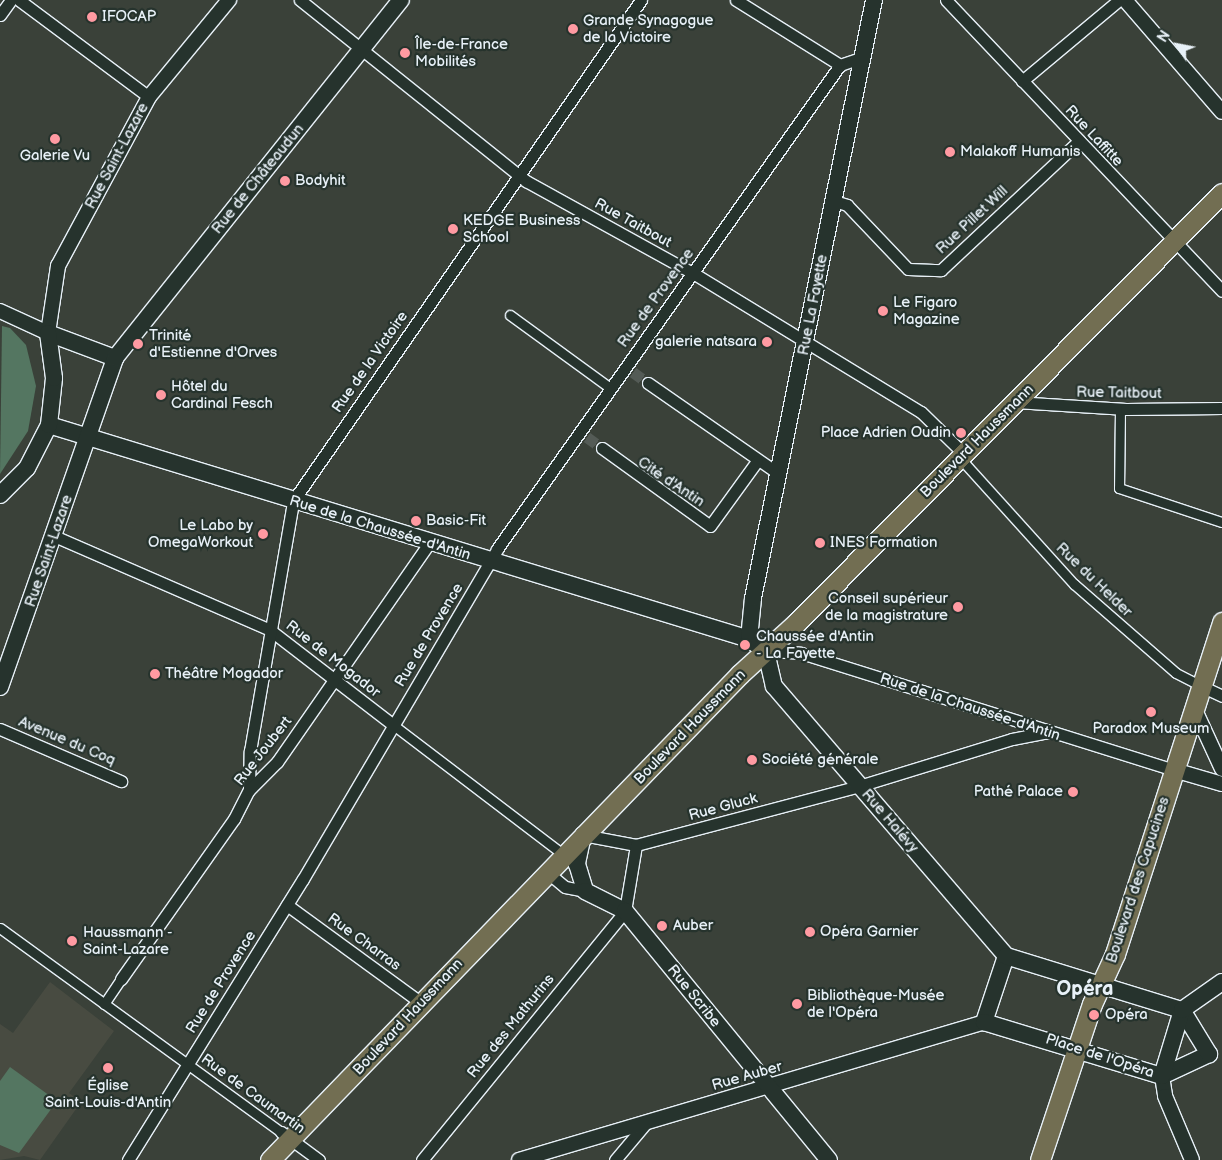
<!DOCTYPE html>
<html>
<head>
<meta charset="utf-8">
<style>
  body { margin:0 }
  #map { position:relative; width:1222px; height:1160px; overflow:hidden; background:#3a4139; font-family:"Balsamiq Sans",sans-serif }
  div>[style] { position:absolute }
  [style*='--x'] { left:calc(var(--x)*1px); top:calc(var(--y)*1px); width:calc(var(--w)*1px); rotate:calc(var(--a)*1deg) }
  .built>* { inset:0; background:#484b41 }
  .green>* { inset:0; background:#547661 }
  .minor-tunnel>* { height:11px; margin-top:-5.5px; transform-origin:0; background:repeating-linear-gradient(90deg,#545b56 0 11px,transparent 0 16.5px) }
  .roads { filter:drop-shadow(1px 0 #e8f1f8) drop-shadow(-1px 0 #e8f1f8) drop-shadow(0 1px #e8f1f8) drop-shadow(0 -1px #e8f1f8) }
  .pedestrian>* { height:9px; margin:-4.5px; padding:0 4.5px; transform-origin:4.5px; border-radius:4.5px; background:#26332d }
  .minor>* { height:11px; margin:-5.5px; padding:0 5.5px; transform-origin:5.5px; border-radius:5.5px; background:#26332d }
  .tertiary>* { height:14px; margin:-7px; padding:0 7px; transform-origin:7px; border-radius:7px; background:#26332d }
  .secondary>* { height:16px; margin:-8px; padding:0 8px; transform-origin:8px; border-radius:8px; background:#26332d }
  .primary>* { height:19px; margin:-9.5px; padding:0 9.5px; transform-origin:9.5px; border-radius:9.5px; background:#726e52 }
  .dots>* { width:14px; height:14px; translate:-50% -50%; box-sizing:border-box; border:2px solid #26332d; border-radius:50% }
  span { translate:-50% -50%; white-space:nowrap; text-align:center; line-height:1.15; -webkit-text-stroke:4.5px #26332d; paint-order:stroke }
  .poi-label { font-size:15px; color:#e8f1f8 }
  .left { translate:0 -50%; text-align:left }
  .right { translate:-100% -50%; text-align:right }
  .street-label { font-size:15px; color:#e8f1f8 }
  .district-label { font-size:20px; color:#e8f1f8; font-weight:700 }
  .north { position:absolute; left:1152px; top:20px; width:50px; height:50px; -webkit-text-stroke:4px #26332d; paint-order:stroke; rotate:303deg; font-size:14px; font-weight:700; line-height:20px; text-align:center; color:#e8f1f8 }
  .north::after { content:''; display:block; margin:auto; width:18px; height:22px; background:#e8f1f8; clip-path:polygon(50% 0,100% 100%,50% 72%,0 100%) }
</style>
</head>
<body>
<div id="map">
  <div class="built">
    <div style="clip-path:polygon(50px 982px,114px 1031px,69px 1093px,81px 1102px,40px 1160px,24px 1156px,0 1160px,0 1024px,13px 1033px)"></div>
  </div>
  <div class="green">
    <div style="clip-path:polygon(2px 326px,10px 328px,26px 345px,36px 386px,28px 431px,0 474px)"></div>
    <div style="clip-path:polygon(10px 1067px,57px 1101px,19px 1153px,0 1145px,0 1081px)"></div>
  </div>
  <div class="minor-tunnel">
    <div style="--x:633;--y:372;--w:19;--a:36"></div>
    <div style="--x:587;--y:437;--w:19;--a:36"></div>
  </div>
  <div class="roads">
    <div class="pedestrian">
      <div style="--x:510;--y:315;--w:124;--a:36.1"></div>
      <div style="--x:1120;--y:409;--w:79;--a:90.7"></div>
      <div style="--x:1119;--y:488;--w:108;--a:18.3"></div>
      <div style="--x:960;--y:458;--w:170;--a:47.9"></div>
      <div style="--x:1074;--y:584;--w:135;--a:41.1"></div>
      <div style="--x:1176;--y:673;--w:28;--a:27"></div>
      <div style="--x:392;--y:724;--w:216;--a:37.3"></div>
      <div style="--x:0;--y:928;--w:347;--a:36"></div>
      <div style="--x:104;--y:1004;--w:30;--a:-56"></div>
    </div>
    <div class="minor">
      <div style="--x:19;--y:0;--w:162;--a:36.7"></div>
      <div style="--x:300;--y:0;--w:290;--a:38.7"></div>
      <div style="--x:526;--y:181;--w:191;--a:28.9"></div>
      <div style="--x:693;--y:273;--w:267;--a:31.4"></div>
      <div style="--x:921;--y:412;--w:60;--a:44.3"></div>
      <div style="--x:736;--y:0;--w:123;--a:32"></div>
      <div style="--x:946;--y:0;--w:401;--a:46.5"></div>
      <div style="--x:0;--y:15;--w:19;--a:-54"></div>
      <div style="--x:1022;--y:81;--w:126;--a:-39.9"></div>
      <div style="--x:834;--y:201;--w:14;--a:17"></div>
      <div style="--x:847;--y:205;--w:88;--a:46.4"></div>
      <div style="--x:908;--y:269;--w:33;--a:2"></div>
      <div style="--x:941;--y:270;--w:189;--a:-43.1"></div>
      <div style="--x:648;--y:383;--w:160;--a:34.8"></div>
      <div style="--x:1015;--y:402;--w:111;--a:3.6"></div>
      <div style="--x:1126;--y:409;--w:96;--a:-0.6"></div>
      <div style="--x:602;--y:448;--w:133;--a:35.8"></div>
      <div style="--x:710;--y:526;--w:80;--a:-54.1"></div>
      <div style="--x:54;--y:536;--w:236;--a:23.5"></div>
      <div style="--x:270;--y:630;--w:154;--a:37.6"></div>
      <div style="--x:768;--y:651;--w:33;--a:3"></div>
      <div style="--x:801;--y:653;--w:391;--a:17.4"></div>
      <div style="--x:1201;--y:686;--w:23;--a:25"></div>
      <div style="--x:0;--y:729;--w:132;--a:23.3"></div>
      <div style="--x:249;--y:790;--w:39;--a:-89"></div>
      <div style="--x:250;--y:751;--w:254;--a:-80.2"></div>
      <div style="--x:293;--y:501;--w:610;--a:-55.22"></div>
      <div style="--x:583;--y:835;--w:54;--a:10.7"></div>
      <div style="--x:636;--y:845;--w:231;--a:-14.8"></div>
      <div style="--x:859;--y:786;--w:160;--a:-17.1"></div>
      <div style="--x:1012;--y:739;--w:38;--a:-11"></div>
      <div style="--x:547;--y:872;--w:23;--a:40"></div>
      <div style="--x:565;--y:887;--w:20;--a:11"></div>
      <div style="--x:287;--y:905;--w:168;--a:36.1"></div>
      <div style="--x:121;--y:979;--w:196;--a:-54.8"></div>
      <div style="--x:234;--y:819;--w:33;--a:-63"></div>
      <div style="--x:249;--y:790;--w:40;--a:-45"></div>
      <div style="--x:277;--y:762;--w:267;--a:-55.2"></div>
      <div style="--x:281;--y:1132;--w:47;--a:36.4"></div>
      <div style="--x:128;--y:1160;--w:331;--a:-58.1"></div>
      <div style="--x:303;--y:879;--w:383;--a:-59.5"></div>
      <div style="--x:497;--y:549;--w:593;--a:-54.68"></div>
      <div style="--x:840;--y:65;--w:24;--a:-19"></div>
      <div style="--x:422;--y:1160;--w:321;--a:-50.8"></div>
      <div style="--x:625;--y:911;--w:67;--a:-80.5"></div>
      <div style="--x:615;--y:1160;--w:48;--a:-50"></div>
    </div>
    <div class="tertiary">
      <div style="--x:1125;--y:0;--w:148;--a:49.1"></div>
      <div style="--x:0;--y:311;--w:53;--a:24.6"></div>
      <div style="--x:48;--y:333;--w:68;--a:-81.5"></div>
      <div style="--x:58;--y:266;--w:192;--a:-61.7"></div>
      <div style="--x:149;--y:97;--w:126;--a:-50.5"></div>
      <div style="--x:1194;--y:708;--w:67;--a:65.3"></div>
      <div style="--x:1174;--y:770;--w:50;--a:16.3"></div>
      <div style="--x:1162;--y:1076;--w:20;--a:81"></div>
      <div style="--x:1165;--y:1096;--w:69;--a:67.1"></div>
      <div style="--x:519;--y:1160;--w:485;--a:-16.5"></div>
    </div>
    <div class="secondary">
      <div style="--x:48;--y:333;--w:72;--a:20.5"></div>
      <div style="--x:49;--y:425;--w:732;--a:17"></div>
      <div style="--x:749;--y:639;--w:21;--a:37"></div>
      <div style="--x:766;--y:652;--w:35;--a:77"></div>
      <div style="--x:774;--y:686;--w:356;--a:49.3"></div>
      <div style="--x:0;--y:495;--w:38;--a:-45"></div>
      <div style="--x:27;--y:468;--w:48;--a:-62.9"></div>
      <div style="--x:49;--y:425;--w:47;--a:-83.9"></div>
      <div style="--x:54;--y:378;--w:45;--a:-97.6"></div>
      <div style="--x:749;--y:639;--w:41;--a:-84.4"></div>
      <div style="--x:753;--y:598;--w:610;--a:-78.56"></div>
      <div style="--x:0;--y:687;--w:349;--a:-70.7"></div>
      <div style="--x:115;--y:358;--w:458;--a:-51.4"></div>
      <div style="--x:583;--y:835;--w:30;--a:102"></div>
      <div style="--x:577;--y:864;--w:28;--a:73"></div>
      <div style="--x:585;--y:891;--w:45;--a:26.6"></div>
      <div style="--x:625;--y:911;--w:322;--a:50.7"></div>
      <div style="--x:1006;--y:956;--w:70;--a:108.4"></div>
      <div style="--x:984;--y:1022;--w:186;--a:16.9"></div>
      <div style="--x:1162;--y:1076;--w:52;--a:-25.1"></div>
      <div style="--x:1006;--y:956;--w:184;--a:17.1"></div>
      <div style="--x:1182;--y:1010;--w:52;--a:58.5"></div>
      <div style="--x:1162;--y:1076;--w:69;--a:-73.1"></div>
      <div style="--x:1182;--y:1010;--w:49;--a:-35"></div>
    </div>
    <div class="primary">
      <div style="--x:270;--y:1160;--w:676;--a:-45.96"></div>
      <div style="--x:740;--y:674;--w:76;--a:-42.3"></div>
      <div style="--x:796;--y:623;--w:605;--a:-45.27"></div>
      <div style="--x:1040;--y:1160;--w:164;--a:-71.6"></div>
      <div style="--x:1092;--y:1004;--w:55;--a:-65.3"></div>
      <div style="--x:1115;--y:954;--w:349;--a:-72.1"></div>
    </div>
  </div>
  <div class="dots">
    <div style="left:92px;top:17px;background:#ff9aa2"></div>
    <div style="left:573px;top:29px;background:#ff9aa2"></div>
    <div style="left:405px;top:53px;background:#ff9aa2"></div>
    <div style="left:55px;top:139px;background:#ff9aa2"></div>
    <div style="left:950px;top:152px;background:#ff9aa2"></div>
    <div style="left:285px;top:181px;background:#ff9aa2"></div>
    <div style="left:453px;top:229px;background:#ff9aa2"></div>
    <div style="left:883px;top:311px;background:#ff9aa2"></div>
    <div style="left:767px;top:342px;background:#ff9aa2"></div>
    <div style="left:138px;top:344px;background:#ff9aa2"></div>
    <div style="left:161px;top:395px;background:#ff9aa2"></div>
    <div style="left:961px;top:433px;background:#ff9aa2"></div>
    <div style="left:416px;top:521px;background:#ff9aa2"></div>
    <div style="left:263px;top:534px;background:#ff9aa2"></div>
    <div style="left:820px;top:543px;background:#ff9aa2"></div>
    <div style="left:958px;top:607px;background:#ff9aa2"></div>
    <div style="left:745px;top:645px;background:#ff9aa2"></div>
    <div style="left:155px;top:674px;background:#ff9aa2"></div>
    <div style="left:1151px;top:712px;background:#ff9aa2"></div>
    <div style="left:752px;top:760px;background:#ff9aa2"></div>
    <div style="left:1073px;top:792px;background:#ff9aa2"></div>
    <div style="left:662px;top:926px;background:#ff9aa2"></div>
    <div style="left:810px;top:932px;background:#ff9aa2"></div>
    <div style="left:72px;top:941px;background:#ff9aa2"></div>
    <div style="left:797px;top:1004px;background:#ff9aa2"></div>
    <div style="left:1094px;top:1015px;background:#ff9aa2"></div>
    <div style="left:108px;top:1068px;background:#ff9aa2"></div>
  </div>
  <div class="poi-label">
    <span class="left" style="left:102px;top:17px">IFOCAP</span>
    <span class="left" style="left:583px;top:29px">Grande Synagogue<br>de la Victoire</span>
    <span class="left" style="left:415px;top:53px">Île-de-France<br>Mobilités</span>
    <span class="left" style="left:960px;top:152px">Malakoff Humanis</span>
    <span style="left:55px;top:156px">Galerie Vu</span>
    <span class="left" style="left:295px;top:181px">Bodyhit</span>
    <span class="left" style="left:463px;top:229px">KEDGE Business<br>School</span>
    <span class="left" style="left:893px;top:311px">Le Figaro<br>Magazine</span>
    <span class="left" style="left:149px;top:344px">Trinité<br>d'Estienne d'Orves</span>
    <span class="right" style="left:757px;top:342px">galerie natsara</span>
    <span class="left" style="left:171px;top:395px">Hôtel du<br>Cardinal Fesch</span>
    <span class="right" style="left:951px;top:433px">Place Adrien Oudin</span>
    <span class="left" style="left:426px;top:521px">Basic-Fit</span>
    <span class="right" style="left:253px;top:534px">Le Labo by<br>OmegaWorkout</span>
    <span class="left" style="left:830px;top:543px">INES Formation</span>
    <span class="right" style="left:948px;top:607px">Conseil supérieur<br>de la magistrature</span>
    <span class="left" style="left:756px;top:645px">Chaussée d'Antin<br>- La Fayette</span>
    <span class="left" style="left:165px;top:674px">Théâtre Mogador</span>
    <span style="left:1151px;top:729px">Paradox Museum</span>
    <span class="left" style="left:762px;top:760px">Société générale</span>
    <span class="right" style="left:1063px;top:792px">Pathé Palace</span>
    <span class="left" style="left:673px;top:926px">Auber</span>
    <span class="left" style="left:83px;top:941px">Haussmann -<br>Saint-Lazare</span>
    <span class="left" style="left:820px;top:932px">Opéra Garnier</span>
    <span class="left" style="left:807px;top:1004px">Bibliothèque-Musée<br>de l'Opéra</span>
    <span class="left" style="left:1105px;top:1015px">Opéra</span>
    <span style="left:108px;top:1094px">Église<br>Saint-Louis-d'Antin</span>
  </div>
  <div class="street-label">
    <span style="left:1094px;top:136px;rotate:47deg">Rue Laffitte</span>
    <span style="left:117px;top:156px;rotate:-62deg">Rue Saint-Lazare</span>
    <span style="left:258px;top:179px;rotate:-51deg">Rue de Châteaudun</span>
    <span style="left:972px;top:220px;rotate:-43deg">Rue Pillet Will</span>
    <span style="left:633px;top:223px;rotate:29deg">Rue Taitbout</span>
    <span style="left:656px;top:298px;rotate:-54deg">Rue de Provence</span>
    <span style="left:813px;top:305px;rotate:-79deg">Rue La Fayette</span>
    <span style="left:370px;top:362px;rotate:-55deg">Rue de la Victoire</span>
    <span style="left:1119px;top:393px;rotate:1deg">Rue Taitbout</span>
    <span style="left:977px;top:441px;rotate:-45deg">Boulevard Haussmann</span>
    <span style="left:671px;top:482px;rotate:34deg">Cité d'Antin</span>
    <span style="left:380px;top:528px;rotate:17deg">Rue de la Chaussée-d'Antin</span>
    <span style="left:49px;top:551px;rotate:-71deg">Rue Saint-Lazare</span>
    <span style="left:1094px;top:580px;rotate:44deg">Rue du Helder</span>
    <span style="left:429px;top:635px;rotate:-59deg">Rue de Provence</span>
    <span style="left:333px;top:659px;rotate:38deg">Rue de Mogador</span>
    <span style="left:970px;top:707px;rotate:18deg">Rue de la Chaussée-d'Antin</span>
    <span style="left:690px;top:727px;rotate:-46deg">Boulevard Haussmann</span>
    <span style="left:67px;top:741px;rotate:23deg">Avenue du Coq</span>
    <span style="left:263px;top:751px;rotate:-52deg">Rue Joubert</span>
    <span style="left:723px;top:807px;rotate:-15deg">Rue Gluck</span>
    <span style="left:890px;top:821px;rotate:49deg">Rue Halévy</span>
    <span style="left:1138px;top:880px;rotate:-72deg">Boulevard des Capucines</span>
    <span style="left:364px;top:942px;rotate:36deg">Rue Charras</span>
    <span style="left:221px;top:982px;rotate:-58deg">Rue de Provence</span>
    <span style="left:694px;top:996px;rotate:51deg">Rue Scribe</span>
    <span style="left:408px;top:1017px;rotate:-47deg">Boulevard Haussmann</span>
    <span style="left:511px;top:1026px;rotate:-51deg">Rue des Mathurins</span>
    <span style="left:1100px;top:1056px;rotate:18deg">Place de l'Opéra</span>
    <span style="left:747px;top:1076px;rotate:-16deg">Rue Auber</span>
    <span style="left:253px;top:1094px;rotate:36deg">Rue de Caumartin</span>
  </div>
  <div class="district-label">
    <span style="left:1085px;top:989px">Opéra</span>
  </div>
  <div class="north">N</div>
</div>
</body>
</html>
